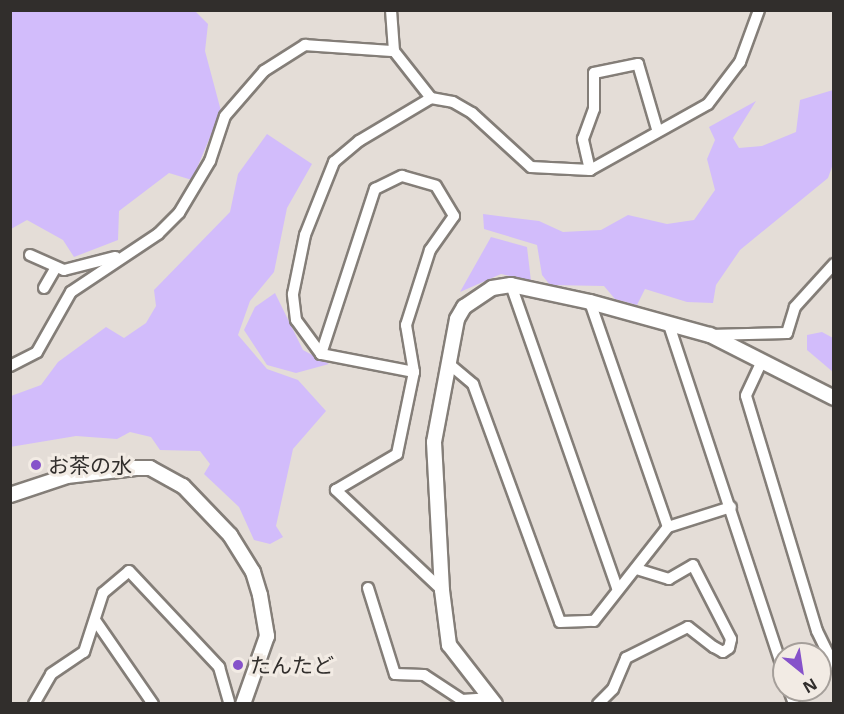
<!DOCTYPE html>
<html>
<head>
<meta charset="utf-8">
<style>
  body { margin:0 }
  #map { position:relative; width:844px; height:714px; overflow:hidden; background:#e4ddd7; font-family:"Open Sans","Noto Sans JP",sans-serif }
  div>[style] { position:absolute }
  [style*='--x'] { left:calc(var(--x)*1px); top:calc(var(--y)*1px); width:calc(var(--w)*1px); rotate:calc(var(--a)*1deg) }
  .green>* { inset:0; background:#d2bcfb }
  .roads { filter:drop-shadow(2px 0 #847e78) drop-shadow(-2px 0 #847e78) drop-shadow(0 2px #847e78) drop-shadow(0 -2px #847e78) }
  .minor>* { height:10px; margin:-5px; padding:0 5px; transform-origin:5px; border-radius:5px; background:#fff }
  .tertiary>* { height:14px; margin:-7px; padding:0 7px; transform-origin:7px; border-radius:7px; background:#fff }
  .dots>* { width:16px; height:16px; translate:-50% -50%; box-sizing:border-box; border:3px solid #f2ebe4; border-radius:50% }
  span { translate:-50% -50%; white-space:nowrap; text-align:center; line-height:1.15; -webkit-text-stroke:6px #f2ebe4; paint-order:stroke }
  .poi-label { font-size:21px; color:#312e2c }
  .left { translate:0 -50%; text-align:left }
  .frame { position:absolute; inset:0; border:12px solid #312e2c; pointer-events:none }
  .north { position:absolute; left:772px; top:642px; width:60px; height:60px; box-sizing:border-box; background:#f2ebe4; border:2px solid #a59f9a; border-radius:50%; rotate:150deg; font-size:16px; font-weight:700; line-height:24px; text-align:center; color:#312e2c }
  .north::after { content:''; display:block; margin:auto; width:21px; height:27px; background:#8652ca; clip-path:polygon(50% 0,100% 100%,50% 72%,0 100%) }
</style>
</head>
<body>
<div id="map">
  <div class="green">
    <div style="clip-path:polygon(178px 11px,195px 11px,208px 24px,205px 51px,221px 111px,192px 180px,169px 173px,119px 211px,118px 240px,74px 257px,63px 240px,27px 220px,11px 229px,11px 11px)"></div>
    <div style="clip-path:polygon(833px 90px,833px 164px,828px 178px,740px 250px,716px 285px,713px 303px,687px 302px,645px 289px,637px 305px,615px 299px,604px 286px,550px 285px,542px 275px,537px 245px,484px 229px,483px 214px,539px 221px,563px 232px,601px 230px,628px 215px,667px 224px,694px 220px,715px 190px,707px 159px,715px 140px,709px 127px,756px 101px,733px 138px,739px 148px,762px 146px,796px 132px,800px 100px)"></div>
    <div style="clip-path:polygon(267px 134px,312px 164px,287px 208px,274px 272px,250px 301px,238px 335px,267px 369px,298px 380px,326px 411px,293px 449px,276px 526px,283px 537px,270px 544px,254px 540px,239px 507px,204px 474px,210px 464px,200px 451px,160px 450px,151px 437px,130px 432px,117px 439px,76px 436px,10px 447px,11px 396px,41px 385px,58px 362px,106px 327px,124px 338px,146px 323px,156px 306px,154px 290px,230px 212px,238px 174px)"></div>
    <div style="clip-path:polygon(491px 237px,527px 247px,531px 281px,501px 274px,460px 292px)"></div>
    <div style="clip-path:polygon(275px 293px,303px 350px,329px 364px,296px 373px,267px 365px,244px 330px,255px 307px)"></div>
    <div style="clip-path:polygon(822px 332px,833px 338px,833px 372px,807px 350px,807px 335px)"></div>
  </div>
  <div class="roads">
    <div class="minor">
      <div style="--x:391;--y:10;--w:41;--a:85.8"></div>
      <div style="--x:394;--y:51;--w:60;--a:51.8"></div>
      <div style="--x:590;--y:170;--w:32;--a:-103"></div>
      <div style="--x:583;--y:139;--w:32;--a:-70"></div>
      <div style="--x:594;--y:109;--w:36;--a:-90"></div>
      <div style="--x:594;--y:73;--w:45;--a:-11.6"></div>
      <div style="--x:638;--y:64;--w:68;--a:73.7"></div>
      <div style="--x:30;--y:255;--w:37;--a:24"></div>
      <div style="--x:64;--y:270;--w:53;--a:-14.3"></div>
      <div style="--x:511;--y:285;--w:323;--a:70.7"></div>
      <div style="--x:44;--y:288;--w:24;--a:-60"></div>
      <div style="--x:590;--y:302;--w:238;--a:70.9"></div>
      <div style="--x:668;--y:322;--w:370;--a:71.7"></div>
      <div style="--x:710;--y:335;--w:77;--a:-1.5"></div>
      <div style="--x:787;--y:333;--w:27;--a:-73"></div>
      <div style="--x:795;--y:307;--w:58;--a:-47.8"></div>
      <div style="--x:321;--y:354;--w:174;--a:-71.9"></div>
      <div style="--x:375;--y:189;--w:30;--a:-26"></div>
      <div style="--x:402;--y:176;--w:35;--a:16"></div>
      <div style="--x:436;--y:186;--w:35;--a:59"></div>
      <div style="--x:454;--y:216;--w:42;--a:125.2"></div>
      <div style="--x:430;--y:250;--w:79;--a:107.7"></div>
      <div style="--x:406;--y:325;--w:48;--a:80.3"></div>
      <div style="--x:762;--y:361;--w:38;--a:115"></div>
      <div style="--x:746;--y:396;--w:245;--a:73.2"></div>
      <div style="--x:817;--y:631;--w:39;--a:64"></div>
      <div style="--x:448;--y:363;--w:33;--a:40"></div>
      <div style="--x:473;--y:384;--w:253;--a:69.9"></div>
      <div style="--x:560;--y:622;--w:34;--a:-2"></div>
      <div style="--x:594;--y:621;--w:120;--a:-51.8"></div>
      <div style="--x:668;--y:527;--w:66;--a:-17.6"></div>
      <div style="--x:10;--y:366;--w:30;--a:-27"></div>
      <div style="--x:37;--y:352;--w:69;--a:-60.5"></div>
      <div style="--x:71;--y:292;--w:105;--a:-33.7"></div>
      <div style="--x:158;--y:234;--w:30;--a:-45"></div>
      <div style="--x:179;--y:213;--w:61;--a:-59.2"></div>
      <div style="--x:210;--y:161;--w:47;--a:-71.6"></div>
      <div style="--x:225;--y:116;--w:60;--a:-49.1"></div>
      <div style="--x:264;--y:71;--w:49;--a:-32.4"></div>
      <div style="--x:305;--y:45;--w:89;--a:3.9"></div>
      <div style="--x:368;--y:588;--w:90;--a:72.6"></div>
      <div style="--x:395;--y:674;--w:29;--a:2"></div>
      <div style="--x:424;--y:675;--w:45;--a:33.3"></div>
      <div style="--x:462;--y:700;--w:29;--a:-4"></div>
      <div style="--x:442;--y:590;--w:146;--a:-136.7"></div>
      <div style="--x:336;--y:490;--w:71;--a:-30.5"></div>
      <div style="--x:397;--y:454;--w:84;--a:-78.3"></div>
      <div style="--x:414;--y:372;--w:95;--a:-169"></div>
      <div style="--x:321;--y:354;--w:42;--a:-126.3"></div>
      <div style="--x:296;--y:320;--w:26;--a:-97"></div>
      <div style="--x:293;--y:294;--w:60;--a:-78.5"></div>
      <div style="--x:305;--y:235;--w:79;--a:-68.3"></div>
      <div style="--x:334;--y:162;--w:33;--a:-40"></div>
      <div style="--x:359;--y:141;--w:84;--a:-30.8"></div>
      <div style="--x:431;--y:98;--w:22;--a:10"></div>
      <div style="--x:453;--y:102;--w:22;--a:30"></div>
      <div style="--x:472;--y:113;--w:80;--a:42.5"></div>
      <div style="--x:531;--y:167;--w:59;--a:2.9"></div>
      <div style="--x:590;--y:170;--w:135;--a:-29.2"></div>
      <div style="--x:708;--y:104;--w:53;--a:-52.7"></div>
      <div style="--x:740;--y:62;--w:55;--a:-69.9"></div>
      <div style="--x:95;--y:620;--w:102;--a:55.4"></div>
      <div style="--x:789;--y:690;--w:15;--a:70"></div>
      <div style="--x:34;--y:704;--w:34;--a:-60"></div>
      <div style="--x:51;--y:674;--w:40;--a:-34"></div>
      <div style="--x:84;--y:652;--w:62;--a:-72.1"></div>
      <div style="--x:103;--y:593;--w:34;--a:-40"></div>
      <div style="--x:129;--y:571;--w:132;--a:46.8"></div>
      <div style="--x:219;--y:667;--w:36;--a:74"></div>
      <div style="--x:598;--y:704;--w:21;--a:-45"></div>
      <div style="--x:613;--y:689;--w:34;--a:-67"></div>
      <div style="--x:626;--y:658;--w:69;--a:-26.6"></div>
      <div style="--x:688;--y:627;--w:33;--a:38"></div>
      <div style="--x:714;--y:647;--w:10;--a:29"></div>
      <div style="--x:723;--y:652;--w:7;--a:-34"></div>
      <div style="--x:729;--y:648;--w:9;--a:-77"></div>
      <div style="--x:731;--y:639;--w:83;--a:-117.2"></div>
      <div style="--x:693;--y:565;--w:28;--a:150"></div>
      <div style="--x:669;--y:579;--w:34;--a:-163"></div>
    </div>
    <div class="tertiary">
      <div style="--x:10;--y:495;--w:60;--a:-18.4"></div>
      <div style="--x:67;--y:476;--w:69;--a:-6.6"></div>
      <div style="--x:136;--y:468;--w:14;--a:0"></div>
      <div style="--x:150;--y:468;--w:38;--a:29"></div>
      <div style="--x:183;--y:486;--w:68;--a:46.2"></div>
      <div style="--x:230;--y:535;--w:44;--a:58.1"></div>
      <div style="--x:253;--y:572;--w:24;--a:73"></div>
      <div style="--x:260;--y:595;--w:42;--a:80.3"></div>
      <div style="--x:267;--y:636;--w:72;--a:109.4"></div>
      <div style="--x:495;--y:704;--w:75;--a:-127.9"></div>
      <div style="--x:449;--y:645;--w:55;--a:-97.3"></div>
      <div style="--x:442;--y:590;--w:148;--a:-93.1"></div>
      <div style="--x:434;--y:442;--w:125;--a:-79.4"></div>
      <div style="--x:457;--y:319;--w:14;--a:-60"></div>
      <div style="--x:464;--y:307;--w:34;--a:-34"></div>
      <div style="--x:492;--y:288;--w:19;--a:-9"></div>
      <div style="--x:511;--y:285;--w:81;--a:12.1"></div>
      <div style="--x:590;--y:302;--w:124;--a:15.4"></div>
      <div style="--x:710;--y:335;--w:139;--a:26.9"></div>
    </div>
  </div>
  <div class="dots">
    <div style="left:36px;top:465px;background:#8652ca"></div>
    <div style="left:238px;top:665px;background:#8652ca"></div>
  </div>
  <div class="poi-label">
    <span class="left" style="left:48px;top:465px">お茶の水</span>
    <span class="left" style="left:250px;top:665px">たんたど</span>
  </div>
  <div class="frame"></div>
  <div class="north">N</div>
</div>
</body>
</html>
